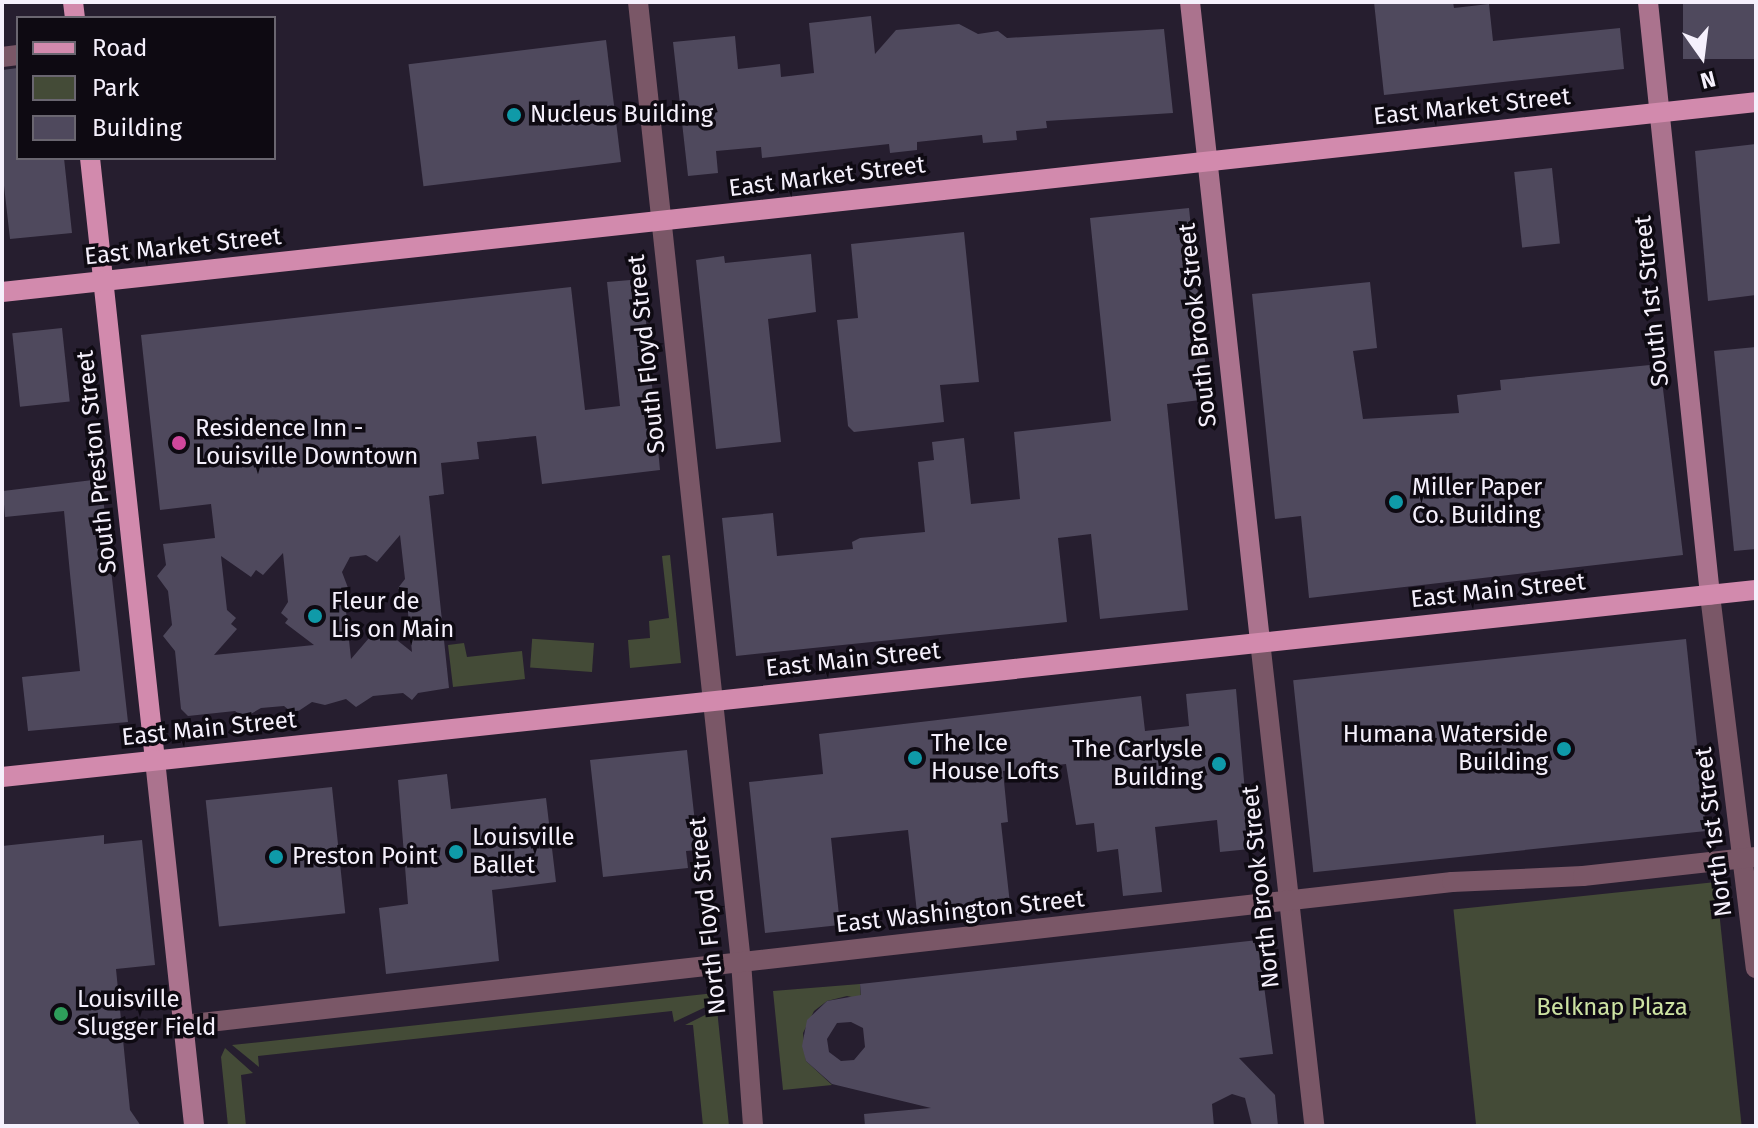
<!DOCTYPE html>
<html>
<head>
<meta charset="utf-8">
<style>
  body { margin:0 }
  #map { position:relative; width:1758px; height:1128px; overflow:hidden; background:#261e2f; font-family:"Fira Sans",sans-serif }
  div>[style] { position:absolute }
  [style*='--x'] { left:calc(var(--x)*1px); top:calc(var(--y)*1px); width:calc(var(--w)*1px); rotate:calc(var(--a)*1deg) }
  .green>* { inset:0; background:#444b37; transform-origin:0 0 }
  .building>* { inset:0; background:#4f495d; transform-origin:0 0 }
  .street>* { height:20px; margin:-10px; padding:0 10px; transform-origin:10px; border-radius:10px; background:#7a5767 }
  .secondary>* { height:20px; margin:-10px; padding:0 10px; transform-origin:10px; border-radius:10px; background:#ab738e }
  .primary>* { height:20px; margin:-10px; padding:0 10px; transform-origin:10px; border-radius:10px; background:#d28aad }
  .dots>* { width:22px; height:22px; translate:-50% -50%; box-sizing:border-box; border:4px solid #0e0a12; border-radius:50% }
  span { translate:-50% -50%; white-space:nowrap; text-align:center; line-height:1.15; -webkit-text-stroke:7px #0e0a12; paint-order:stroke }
  .street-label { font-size:24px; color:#f5f0fc }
  .poi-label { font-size:24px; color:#f5f0fc }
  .left { translate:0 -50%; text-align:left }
  .right { translate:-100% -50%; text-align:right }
  .park-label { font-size:24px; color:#cde2a3 }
  .frame { position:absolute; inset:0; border:4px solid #f5f0fc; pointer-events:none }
  .legend { position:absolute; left:16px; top:16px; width:260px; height:144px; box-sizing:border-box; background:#0e0a12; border:2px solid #6a6670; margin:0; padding:10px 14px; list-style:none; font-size:24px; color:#f5f0fc }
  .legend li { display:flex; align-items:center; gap:16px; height:40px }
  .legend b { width:40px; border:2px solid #6a6670 }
  .north { position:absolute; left:1662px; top:16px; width:80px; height:80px; -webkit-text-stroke:6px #0e0a12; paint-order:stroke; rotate:166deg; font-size:22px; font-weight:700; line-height:32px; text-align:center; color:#f5f0fc }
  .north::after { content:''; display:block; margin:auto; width:28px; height:36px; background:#f5f0fc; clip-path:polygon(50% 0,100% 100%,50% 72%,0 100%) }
</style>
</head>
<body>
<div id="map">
  <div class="green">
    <div style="clip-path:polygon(670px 555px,681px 663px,630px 668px,628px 640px,650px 638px,649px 621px,669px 618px,662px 556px)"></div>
    <div style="clip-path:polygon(464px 643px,467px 657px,522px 651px,525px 679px,453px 687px,448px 645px)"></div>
    <div style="left:594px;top:643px;width:29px;height:62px;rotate:94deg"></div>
    <div style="left:1716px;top:882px;width:245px;height:264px;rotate:84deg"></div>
    <div style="clip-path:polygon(860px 984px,861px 999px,847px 996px,827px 1001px,814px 1011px,803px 1033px,806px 1061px,832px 1085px,783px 1090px,773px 991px)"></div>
    <div style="clip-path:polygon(715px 993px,712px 1004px,674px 1022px,672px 1011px,258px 1056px,259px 1067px,232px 1045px)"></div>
    <div style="clip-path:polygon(717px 1009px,729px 1126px,703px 1126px,693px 1025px,685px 1025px)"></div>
    <div style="clip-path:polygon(225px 1048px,253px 1073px,241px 1075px,246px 1126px,228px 1126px,221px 1057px)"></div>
  </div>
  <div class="building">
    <div style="clip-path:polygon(1374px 2px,1453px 2px,1454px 8px,1489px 4px,1493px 41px,1620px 28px,1624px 69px,1384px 95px)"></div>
    <div style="left:1756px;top:2px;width:57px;height:73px;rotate:90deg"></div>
    <div style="clip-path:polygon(871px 16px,875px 54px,896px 30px,959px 24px,978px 34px,998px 31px,1007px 38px,1164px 29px,1173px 113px,1046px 121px,1047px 128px,1016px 131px,1017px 140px,983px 143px,982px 135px,917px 142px,917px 150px,890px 153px,889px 144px,762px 158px,761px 147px,716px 151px,718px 173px,688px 176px,673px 42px,735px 36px,738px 69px,780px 64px,781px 77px,814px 73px,809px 23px)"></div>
    <div style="left:606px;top:40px;width:123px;height:199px;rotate:83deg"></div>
    <div style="clip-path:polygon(18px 68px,18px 158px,64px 158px,72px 233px,10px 239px,2px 168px,2px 70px)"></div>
    <div style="clip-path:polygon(1756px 144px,1756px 295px,1708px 301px,1695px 151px)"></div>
    <div style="left:1552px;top:168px;width:76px;height:38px;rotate:84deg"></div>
    <div style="clip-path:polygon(1189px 208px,1209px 399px,1167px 404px,1188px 610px,1100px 619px,1091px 534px,1058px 538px,1067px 622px,736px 656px,722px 518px,773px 513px,777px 556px,853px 549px,852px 542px,860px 538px,925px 532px,918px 462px,934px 460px,932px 442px,964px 438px,971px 504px,1020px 499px,1014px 432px,1111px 421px,1090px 218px)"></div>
    <div style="clip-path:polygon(964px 232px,979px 382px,940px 385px,944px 422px,854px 432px,848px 426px,837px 320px,858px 318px,851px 244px)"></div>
    <div style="clip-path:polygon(811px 254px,816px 312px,768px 319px,781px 442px,716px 449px,696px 260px,724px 256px,725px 263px)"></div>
    <div style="clip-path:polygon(evenodd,642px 279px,660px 470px,542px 484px,536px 436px,477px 442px,479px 459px,441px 463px,444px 494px,429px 496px,449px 688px,418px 693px,412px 700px,403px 693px,373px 696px,356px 707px,346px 699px,325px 705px,312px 702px,294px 714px,284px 706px,261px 708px,244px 718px,235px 711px,188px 716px,181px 709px,175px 651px,163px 636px,172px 625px,168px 591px,157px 576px,166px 565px,163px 544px,215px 538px,211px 504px,160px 510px,141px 335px,571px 287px,585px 410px,620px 406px,607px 282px,642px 279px,400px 535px,405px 579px,398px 588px,407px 603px,412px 652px,383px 629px,375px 631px,351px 659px,346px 611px,353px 601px,342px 572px,350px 557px,366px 555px,377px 562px,400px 535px,642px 279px,283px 553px,288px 602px,281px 613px,288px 619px,285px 623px,314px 645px,214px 655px,237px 629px,231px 624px,236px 618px,227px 610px,221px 556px,251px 577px,256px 570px,263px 575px,283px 553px)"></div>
    <div style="clip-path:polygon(1370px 282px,1377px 348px,1353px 351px,1363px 419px,1459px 413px,1457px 395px,1501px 390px,1500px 380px,1660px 364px,1683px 555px,1309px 598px,1301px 516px,1275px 519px,1252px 294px)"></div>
    <div style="left:62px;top:328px;width:74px;height:50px;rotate:84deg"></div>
    <div style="clip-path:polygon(1756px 347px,1756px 549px,1734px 551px,1714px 351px)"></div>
    <div style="clip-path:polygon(101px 479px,128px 722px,28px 731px,22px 677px,80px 671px,70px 574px,64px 511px,5px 517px,3px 491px)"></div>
    <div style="left:1686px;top:639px;width:193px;height:395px;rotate:84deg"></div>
    <div style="clip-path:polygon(1236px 689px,1250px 849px,1220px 852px,1217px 820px,1155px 827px,1162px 892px,1123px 896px,1118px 849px,1097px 852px,1094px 823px,1076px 825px,1066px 764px,1003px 771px,1008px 822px,1001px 823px,1010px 904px,917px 913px,908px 830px,831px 838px,840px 925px,765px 933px,749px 782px,823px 774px,819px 734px,1141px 696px,1145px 731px,1189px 726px,1186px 694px)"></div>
    <div style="clip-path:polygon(687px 750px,698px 850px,686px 851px,688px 868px,603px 877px,590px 760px)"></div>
    <div style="clip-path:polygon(447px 774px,451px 809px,546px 798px,556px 882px,492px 890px,499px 961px,386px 974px,379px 908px,408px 904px,398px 780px)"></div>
    <div style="left:332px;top:787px;width:127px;height:127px;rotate:84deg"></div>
    <div style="clip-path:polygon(104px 835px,104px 844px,142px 840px,155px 965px,116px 969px,130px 1110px,141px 1126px,2px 1126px,2px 846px)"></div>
    <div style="clip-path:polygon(evenodd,1258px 940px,1273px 1054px,1239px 1058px,1275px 1095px,1278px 1126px,1252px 1126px,1245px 1098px,1232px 1094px,1212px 1104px,1214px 1126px,865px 1126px,864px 1114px,931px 1108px,832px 1084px,806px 1061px,802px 1046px,807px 1020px,827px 1001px,861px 995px,860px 984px,1258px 940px,851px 1022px,863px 1028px,865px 1047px,854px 1060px,841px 1061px,829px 1052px,827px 1039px,837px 1023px,851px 1022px)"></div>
  </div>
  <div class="street">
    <div style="--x:638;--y:2;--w:966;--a:83.88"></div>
    <div style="--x:741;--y:962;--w:164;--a:85.8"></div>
    <div style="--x:2;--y:57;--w:16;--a:-7"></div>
    <div style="--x:1710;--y:595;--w:376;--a:83"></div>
    <div style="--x:1260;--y:641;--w:488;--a:83.6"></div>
    <div style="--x:183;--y:1025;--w:1277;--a:-6.43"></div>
    <div style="--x:1452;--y:882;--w:131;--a:-2.6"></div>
    <div style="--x:1583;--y:876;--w:174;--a:-6.3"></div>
  </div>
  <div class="secondary">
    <div style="--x:1190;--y:2;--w:643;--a:83.75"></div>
    <div style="--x:1648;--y:2;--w:596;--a:84.03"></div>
    <div style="--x:155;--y:760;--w:368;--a:83.9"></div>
  </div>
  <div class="primary">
    <div style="--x:73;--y:2;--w:16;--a:83"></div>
    <div style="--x:90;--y:158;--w:605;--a:83.84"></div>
    <div style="--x:2;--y:292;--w:1764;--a:-6.18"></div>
    <div style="--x:2;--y:777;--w:1764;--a:-6.09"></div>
  </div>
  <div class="dots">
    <div style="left:514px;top:115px;background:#0f9aa8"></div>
    <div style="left:179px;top:443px;background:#d1479c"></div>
    <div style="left:1396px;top:502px;background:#0f9aa8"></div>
    <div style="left:315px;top:616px;background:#0f9aa8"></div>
    <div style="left:1564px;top:749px;background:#0f9aa8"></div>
    <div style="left:915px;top:758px;background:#0f9aa8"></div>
    <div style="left:1219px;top:764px;background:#0f9aa8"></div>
    <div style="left:456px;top:852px;background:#0f9aa8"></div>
    <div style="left:276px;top:857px;background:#0f9aa8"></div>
    <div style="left:61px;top:1014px;background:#2e9e5b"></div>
  </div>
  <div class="street-label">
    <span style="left:1472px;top:107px;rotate:-6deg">East Market Street</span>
    <span style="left:827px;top:177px;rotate:-7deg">East Market Street</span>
    <span style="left:183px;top:247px;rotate:-6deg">East Market Street</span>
    <span style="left:1652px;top:301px;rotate:-96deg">South 1st Street</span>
    <span style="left:1198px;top:325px;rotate:-96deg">South Brook Street</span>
    <span style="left:647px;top:354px;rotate:-96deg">South Floyd Street</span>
    <span style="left:97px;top:462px;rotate:-96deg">South Preston Street</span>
    <span style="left:1498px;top:591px;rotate:-6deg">East Main Street</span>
    <span style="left:853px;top:660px;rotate:-6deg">East Main Street</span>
    <span style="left:209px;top:729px;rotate:-6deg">East Main Street</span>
    <span style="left:1714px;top:832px;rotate:-97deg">North 1st Street</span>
    <span style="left:1261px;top:887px;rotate:-96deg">North Brook Street</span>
    <span style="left:960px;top:912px;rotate:-6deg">East Washington Street</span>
    <span style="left:708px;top:916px;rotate:-96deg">North Floyd Street</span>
  </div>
  <div class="poi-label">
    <span class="left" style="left:530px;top:115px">Nucleus Building</span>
    <span class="left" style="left:195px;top:443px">Residence Inn -<br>Louisville Downtown</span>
    <span class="left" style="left:1412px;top:502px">Miller Paper<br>Co. Building</span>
    <span class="left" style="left:331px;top:616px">Fleur de<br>Lis on Main</span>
    <span class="right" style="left:1548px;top:749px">Humana Waterside<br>Building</span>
    <span class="left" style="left:931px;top:758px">The Ice<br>House Lofts</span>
    <span class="right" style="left:1203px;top:764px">The Carlysle<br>Building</span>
    <span class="left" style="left:472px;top:852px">Louisville<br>Ballet</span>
    <span class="left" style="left:292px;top:857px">Preston Point</span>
    <span class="left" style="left:77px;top:1014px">Louisville<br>Slugger Field</span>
  </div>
  <div class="park-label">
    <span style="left:1612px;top:1008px">Belknap Plaza</span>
  </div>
  <div class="frame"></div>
  <ul class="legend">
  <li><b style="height:10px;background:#d28aad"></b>Road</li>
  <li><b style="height:22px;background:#444b37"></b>Park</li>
  <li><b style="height:22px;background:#4f495d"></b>Building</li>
  </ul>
  <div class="north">N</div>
</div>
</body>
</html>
